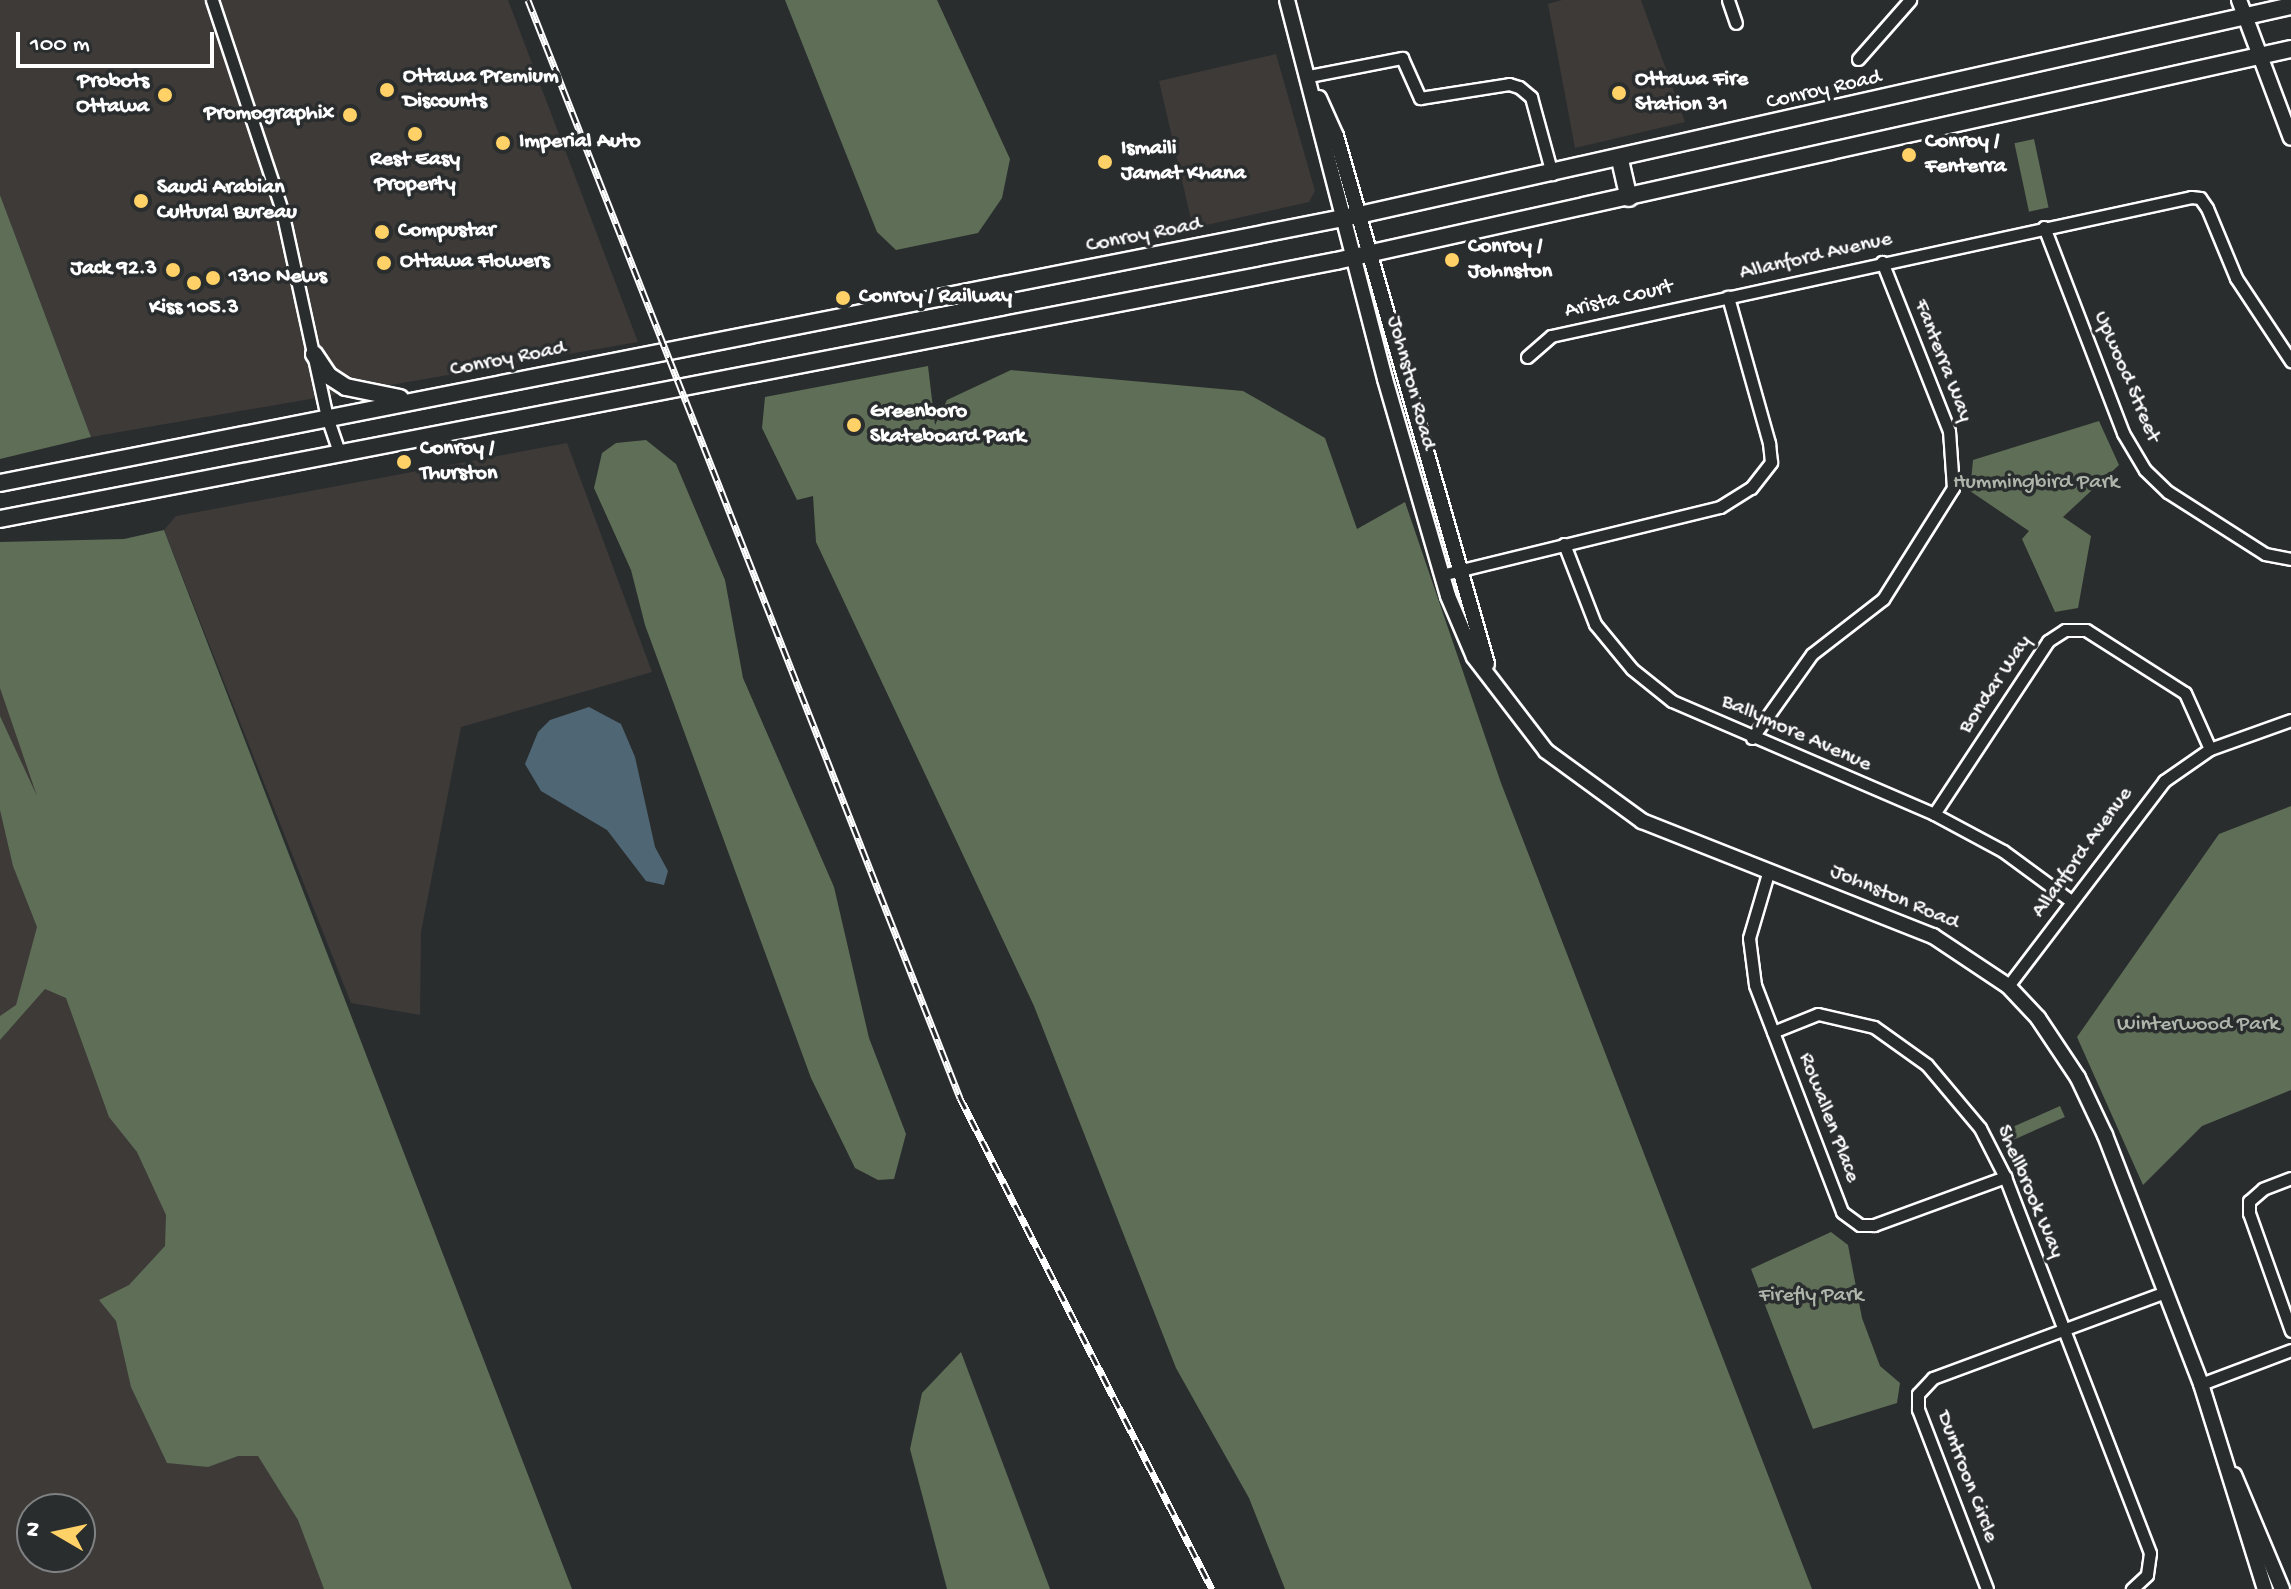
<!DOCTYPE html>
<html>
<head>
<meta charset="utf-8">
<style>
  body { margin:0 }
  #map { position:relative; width:2291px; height:1589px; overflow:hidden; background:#2a2d2e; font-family:"Gochi Hand",sans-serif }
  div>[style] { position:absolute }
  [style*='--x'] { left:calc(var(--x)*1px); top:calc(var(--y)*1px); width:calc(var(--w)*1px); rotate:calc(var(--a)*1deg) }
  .built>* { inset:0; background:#3d3a38 }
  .green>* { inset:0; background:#5e6e57; transform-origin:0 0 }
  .water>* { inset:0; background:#4f6774 }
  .roads { filter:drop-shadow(2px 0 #fff) drop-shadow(-2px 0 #fff) drop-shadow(0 2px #fff) drop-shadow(0 -2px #fff) }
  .minor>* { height:11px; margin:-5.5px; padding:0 5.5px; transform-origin:5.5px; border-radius:5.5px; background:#2a2d2e }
  .tertiary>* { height:14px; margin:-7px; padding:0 7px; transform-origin:7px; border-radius:7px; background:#2a2d2e }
  .secondary>* { height:16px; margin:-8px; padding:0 8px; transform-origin:8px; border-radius:8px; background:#2a2d2e }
  .rail>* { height:7px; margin-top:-3.5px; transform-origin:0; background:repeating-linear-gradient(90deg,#2a2d2e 0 12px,#fff 0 24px); box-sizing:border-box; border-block:2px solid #fff }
  .dots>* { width:22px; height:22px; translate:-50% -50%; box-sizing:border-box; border:4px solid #2a2d2e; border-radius:50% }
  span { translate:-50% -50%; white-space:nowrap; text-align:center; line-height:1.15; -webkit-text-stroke:7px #2a2d2e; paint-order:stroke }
  .poi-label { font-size:22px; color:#fff; font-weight:700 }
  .left { translate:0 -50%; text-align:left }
  .right { translate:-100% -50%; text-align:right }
  .street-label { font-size:22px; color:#fff }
  .park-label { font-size:22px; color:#aeb6ab }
  .north { position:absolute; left:16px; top:1493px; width:80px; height:80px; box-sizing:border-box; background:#2a2d2e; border:2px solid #7f8182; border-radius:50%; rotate:279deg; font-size:22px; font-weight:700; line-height:32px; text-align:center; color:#fff }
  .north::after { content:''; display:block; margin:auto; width:28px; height:36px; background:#ffd166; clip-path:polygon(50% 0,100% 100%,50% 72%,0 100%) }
  .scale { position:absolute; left:16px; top:32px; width:198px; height:36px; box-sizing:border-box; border:4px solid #fff; border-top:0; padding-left:10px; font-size:24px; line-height:28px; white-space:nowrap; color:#fff; -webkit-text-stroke:6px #2a2d2e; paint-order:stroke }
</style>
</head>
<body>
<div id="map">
  <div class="built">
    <div style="clip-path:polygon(0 0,508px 0,638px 342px,91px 437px,0 195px)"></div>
    <div style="clip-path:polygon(1562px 0,1641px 0,1685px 122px,1575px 148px,1548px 4px)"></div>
    <div style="clip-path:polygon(1276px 54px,1315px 191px,1309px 202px,1193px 228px,1159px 81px)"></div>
    <div style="clip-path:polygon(567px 443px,652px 672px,461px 727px,421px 932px,420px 1015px,351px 1003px,164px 530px,176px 516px)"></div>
    <div style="clip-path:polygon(evenodd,0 680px,334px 1589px,0 1589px,0 680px,32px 1509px,80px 1509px,80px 1557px,32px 1557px,32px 1509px)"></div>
  </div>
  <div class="green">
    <div style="clip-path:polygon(785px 0,937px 0,1010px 159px,1002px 198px,978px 233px,896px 250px,877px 232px)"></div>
    <div style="left:2034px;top:139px;width:70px;height:20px;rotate:78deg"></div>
    <div style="clip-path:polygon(0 195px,91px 437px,0 459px)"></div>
    <div style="clip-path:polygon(928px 366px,935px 425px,947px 400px,1011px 370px,1243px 391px,1325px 438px,1357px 529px,1405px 502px,1501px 783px,1812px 1589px,1285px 1589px,1249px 1498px,1176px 1368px,1034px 1006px,816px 542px,813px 496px,797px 500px,762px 428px,765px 397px)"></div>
    <div style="clip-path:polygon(2099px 421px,2119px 465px,2063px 517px,2091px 536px,2078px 608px,2055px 612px,2022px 539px,2029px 531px,1970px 491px,1973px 460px)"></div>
    <div style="clip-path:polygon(646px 440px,676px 464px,725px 580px,743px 678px,834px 887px,869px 1038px,906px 1134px,894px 1179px,878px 1180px,855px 1168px,811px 1078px,645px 625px,631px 570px,594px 488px,602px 453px,616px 443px)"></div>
    <div style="clip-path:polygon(164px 530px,172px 551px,572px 1589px,324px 1589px,298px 1520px,258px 1456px,238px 1456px,208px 1467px,167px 1463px,131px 1387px,116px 1321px,99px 1300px,129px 1285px,165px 1246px,166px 1215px,137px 1152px,109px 1117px,66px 998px,45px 989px,0 1040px,0 1016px,16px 1005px,37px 927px,13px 866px,0 810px,0 716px,37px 796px,0 688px,0 542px,124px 539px)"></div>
    <div style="clip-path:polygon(2291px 806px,2291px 1090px,2202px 1126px,2143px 1185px,2077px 1037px,2219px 834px)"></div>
    <div style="left:2060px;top:1106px;width:12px;height:63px;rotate:66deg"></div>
    <div style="clip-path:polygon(1831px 1232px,1848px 1245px,1862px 1318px,1880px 1366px,1900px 1383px,1897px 1403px,1813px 1429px,1751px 1269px)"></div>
    <div style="clip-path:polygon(961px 1352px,1050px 1589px,947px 1589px,910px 1449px,922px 1393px)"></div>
  </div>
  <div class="water">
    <div style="clip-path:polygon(589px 707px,621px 724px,635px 757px,655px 847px,668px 871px,664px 885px,646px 881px,607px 830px,541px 791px,525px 764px,538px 732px,550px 720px)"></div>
  </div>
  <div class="roads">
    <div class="minor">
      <div style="--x:212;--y:0;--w:222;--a:71.6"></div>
      <div style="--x:282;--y:211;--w:211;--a:77.7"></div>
      <div style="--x:327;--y:417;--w:39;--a:71"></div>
      <div style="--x:1728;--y:0;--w:24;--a:71"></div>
      <div style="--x:1858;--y:59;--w:79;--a:-48.6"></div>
      <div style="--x:1309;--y:76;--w:95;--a:-11"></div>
      <div style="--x:1402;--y:58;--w:44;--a:65.8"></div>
      <div style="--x:1420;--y:98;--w:90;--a:-8.9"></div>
      <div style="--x:1509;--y:84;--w:10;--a:17"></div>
      <div style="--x:1519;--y:87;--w:16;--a:40"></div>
      <div style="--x:1531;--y:97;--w:80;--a:74.7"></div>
      <div style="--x:2044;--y:227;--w:221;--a:69"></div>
      <div style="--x:2123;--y:433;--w:43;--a:59.3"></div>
      <div style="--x:2145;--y:470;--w:32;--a:44"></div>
      <div style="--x:2168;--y:492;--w:115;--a:32.6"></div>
      <div style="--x:2265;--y:554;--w:26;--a:11"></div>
      <div style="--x:1527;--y:357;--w:32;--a:-41"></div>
      <div style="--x:1551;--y:336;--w:655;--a:-12.25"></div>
      <div style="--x:2191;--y:197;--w:9;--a:6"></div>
      <div style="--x:2200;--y:198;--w:12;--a:55"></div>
      <div style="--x:2207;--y:208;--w:76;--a:67.5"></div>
      <div style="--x:2236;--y:278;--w:100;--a:56.5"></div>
      <div style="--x:1564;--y:544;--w:86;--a:68.8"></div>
      <div style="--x:1595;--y:624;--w:58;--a:50.6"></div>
      <div style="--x:1632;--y:669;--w:51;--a:38.7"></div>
      <div style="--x:1672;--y:701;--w:285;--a:23.3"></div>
      <div style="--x:1934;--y:814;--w:78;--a:28.2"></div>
      <div style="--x:2003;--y:851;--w:84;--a:36.3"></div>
      <div style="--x:1441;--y:575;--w:287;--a:-13.7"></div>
      <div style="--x:1720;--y:507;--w:36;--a:-32"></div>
      <div style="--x:1751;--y:488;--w:33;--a:-52"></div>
      <div style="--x:1771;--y:462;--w:19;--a:-96"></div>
      <div style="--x:1769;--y:443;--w:152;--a:-105.7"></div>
      <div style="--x:1752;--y:738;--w:103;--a:-54.5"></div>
      <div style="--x:1812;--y:654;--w:90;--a:-37.8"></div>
      <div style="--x:1883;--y:599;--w:131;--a:-57.8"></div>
      <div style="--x:1953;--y:488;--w:57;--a:-94"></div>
      <div style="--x:1949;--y:431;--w:182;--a:-111.6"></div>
      <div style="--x:1934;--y:814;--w:207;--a:-56.6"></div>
      <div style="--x:2048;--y:641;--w:20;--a:-33"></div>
      <div style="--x:2065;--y:630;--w:21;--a:0"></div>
      <div style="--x:2086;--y:630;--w:117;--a:32.5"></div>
      <div style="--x:2185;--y:693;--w:61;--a:65.9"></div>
      <div style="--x:1769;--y:870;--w:71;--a:106.4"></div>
      <div style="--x:1749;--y:938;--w:47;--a:82.7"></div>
      <div style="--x:1755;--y:985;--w:243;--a:69"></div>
      <div style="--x:1842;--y:1212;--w:22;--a:36"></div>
      <div style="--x:1860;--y:1225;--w:14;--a:0"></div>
      <div style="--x:1874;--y:1225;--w:140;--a:-20.1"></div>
      <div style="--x:2008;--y:986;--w:258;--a:-52.7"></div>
      <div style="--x:2164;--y:781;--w:56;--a:-34.8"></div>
      <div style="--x:2210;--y:749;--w:86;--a:-19.7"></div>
      <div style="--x:1773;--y:1032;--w:48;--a:-21.8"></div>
      <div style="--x:1818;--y:1014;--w:57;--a:13.1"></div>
      <div style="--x:1874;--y:1027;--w:65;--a:35.6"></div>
      <div style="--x:1927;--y:1065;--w:82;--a:49.9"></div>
      <div style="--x:1980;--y:1128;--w:55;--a:63"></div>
      <div style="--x:2005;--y:1177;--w:403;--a:68.9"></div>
      <div style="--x:2150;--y:1553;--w:22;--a:98"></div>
      <div style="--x:2147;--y:1575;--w:21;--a:137"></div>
      <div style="--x:2291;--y:1178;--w:30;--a:159"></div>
      <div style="--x:2263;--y:1189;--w:18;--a:139"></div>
      <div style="--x:2249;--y:1201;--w:12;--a:90"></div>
      <div style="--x:2249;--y:1213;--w:125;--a:70.4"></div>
      <div style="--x:2201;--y:1384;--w:96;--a:-20.7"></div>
      <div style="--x:1987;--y:1589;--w:193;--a:-111"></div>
      <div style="--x:1918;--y:1409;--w:15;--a:-90"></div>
      <div style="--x:1918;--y:1394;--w:22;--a:-47"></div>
      <div style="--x:1933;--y:1378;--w:247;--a:-20.3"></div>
    </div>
    <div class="tertiary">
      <div style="--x:1287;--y:0;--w:391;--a:75.5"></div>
      <div style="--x:1385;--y:379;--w:226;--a:73.8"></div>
      <div style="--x:1448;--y:596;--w:66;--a:66.9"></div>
      <div style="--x:1474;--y:657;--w:118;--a:52.5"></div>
      <div style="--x:1546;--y:751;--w:119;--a:36.1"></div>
      <div style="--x:1642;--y:821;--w:313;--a:21.6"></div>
      <div style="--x:1933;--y:936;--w:90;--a:33.7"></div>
      <div style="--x:2008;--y:986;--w:44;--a:46.8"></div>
      <div style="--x:2038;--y:1018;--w:72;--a:56.3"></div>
      <div style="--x:2078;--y:1078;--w:63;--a:64.7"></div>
      <div style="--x:2105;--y:1135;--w:267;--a:68.9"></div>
      <div style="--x:2201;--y:1384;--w:215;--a:72.7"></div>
      <div style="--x:2239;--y:0;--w:147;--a:69.4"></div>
      <div style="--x:1319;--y:98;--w:42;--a:65.9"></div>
      <div style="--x:1336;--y:136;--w:549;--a:74.04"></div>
      <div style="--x:2234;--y:1475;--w:124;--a:67.2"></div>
    </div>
    <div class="secondary">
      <div style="--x:1620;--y:160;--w:39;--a:77"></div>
      <div style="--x:314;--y:354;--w:27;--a:56"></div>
      <div style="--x:329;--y:376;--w:20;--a:33"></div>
      <div style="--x:346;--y:387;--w:55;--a:11.5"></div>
      <div style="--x:0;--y:483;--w:1385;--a:-11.16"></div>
      <div style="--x:1359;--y:215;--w:955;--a:-12.64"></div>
      <div style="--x:0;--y:519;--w:1361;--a:-10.93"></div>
      <div style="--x:1336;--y:261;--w:978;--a:-12.52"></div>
    </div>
  </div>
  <div class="rail">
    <div style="--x:528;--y:0;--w:1180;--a:68.52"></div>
    <div style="--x:960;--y:1098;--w:552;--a:62.83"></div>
  </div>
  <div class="dots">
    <div style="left:387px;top:90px;background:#ffd166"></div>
    <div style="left:1619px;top:93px;background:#ffd166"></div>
    <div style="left:165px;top:95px;background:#ffd166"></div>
    <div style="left:350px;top:115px;background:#ffd166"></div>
    <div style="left:415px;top:134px;background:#ffd166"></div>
    <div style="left:503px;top:143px;background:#ffd166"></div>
    <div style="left:1909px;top:155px;background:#ffd166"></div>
    <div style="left:1105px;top:162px;background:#ffd166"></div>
    <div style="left:141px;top:201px;background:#ffd166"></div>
    <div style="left:382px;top:232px;background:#ffd166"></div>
    <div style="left:1452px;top:260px;background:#ffd166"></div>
    <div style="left:384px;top:263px;background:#ffd166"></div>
    <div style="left:173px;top:270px;background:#ffd166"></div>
    <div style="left:213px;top:278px;background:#ffd166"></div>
    <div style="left:194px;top:283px;background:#ffd166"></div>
    <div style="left:843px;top:298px;background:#ffd166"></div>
    <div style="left:854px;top:425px;background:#ffd166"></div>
    <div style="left:404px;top:462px;background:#ffd166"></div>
  </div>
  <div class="poi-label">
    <span class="left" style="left:403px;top:90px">Ottawa Premium<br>Discounts</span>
    <span class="left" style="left:1635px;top:93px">Ottawa Fire<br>Station 31</span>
    <span class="right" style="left:149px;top:95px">Probots<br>Ottawa</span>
    <span class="right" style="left:334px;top:115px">Promographix</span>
    <span class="left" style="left:1925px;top:155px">Conroy /<br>Fenterra</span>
    <span class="left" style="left:519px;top:143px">Imperial Auto</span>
    <span class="left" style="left:1121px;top:162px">Ismaili<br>Jamat Khana</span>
    <span style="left:415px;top:173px">Rest Easy<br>Property</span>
    <span class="left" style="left:157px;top:201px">Saudi Arabian<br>Cultural Bureau</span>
    <span class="left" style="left:398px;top:232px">Compustar</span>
    <span class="left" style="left:1468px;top:260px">Conroy /<br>Johnston</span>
    <span class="left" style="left:400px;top:263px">Ottawa Flowers</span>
    <span class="right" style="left:157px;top:270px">Jack 92.3</span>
    <span class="left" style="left:229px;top:278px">1310 News</span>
    <span class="left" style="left:859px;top:298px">Conroy / Railway</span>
    <span style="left:194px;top:309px">Kiss 105.3</span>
    <span class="left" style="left:870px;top:425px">Greenboro<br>Skateboard Park</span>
    <span class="left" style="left:420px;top:462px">Conroy /<br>Thurston</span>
  </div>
  <div class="street-label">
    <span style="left:1824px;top:91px;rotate:-13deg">Conroy Road</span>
    <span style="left:1144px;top:236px;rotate:-11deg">Conroy Road</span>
    <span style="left:1816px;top:257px;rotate:-13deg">Allanford Avenue</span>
    <span style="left:1619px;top:300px;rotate:-13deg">Arista Court</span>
    <span style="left:508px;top:360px;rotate:-11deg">Conroy Road</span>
    <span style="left:1942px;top:361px;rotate:69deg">Fanterra Way</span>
    <span style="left:2126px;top:377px;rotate:67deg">Upwood Street</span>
    <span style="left:1410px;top:383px;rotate:75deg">Johnston Road</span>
    <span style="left:1996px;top:685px;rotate:-56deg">Bondar Way</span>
    <span style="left:1796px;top:734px;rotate:24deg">Ballymore Avenue</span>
    <span style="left:2083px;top:853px;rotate:-54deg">Allanford Avenue</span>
    <span style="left:1894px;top:898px;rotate:23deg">Johnston Road</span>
    <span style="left:1828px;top:1118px;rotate:69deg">Rowallen Place</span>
    <span style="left:2029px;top:1192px;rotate:67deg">Shellbrook Way</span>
    <span style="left:1966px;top:1477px;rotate:69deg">Duntroon Circle</span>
  </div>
  <div class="park-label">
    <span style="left:2036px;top:484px">Hummingbird Park</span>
    <span style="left:2198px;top:1026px">Winterwood Park</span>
    <span style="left:1811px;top:1297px">Firefly Park</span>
  </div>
  <div class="north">N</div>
  <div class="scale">100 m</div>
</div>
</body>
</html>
